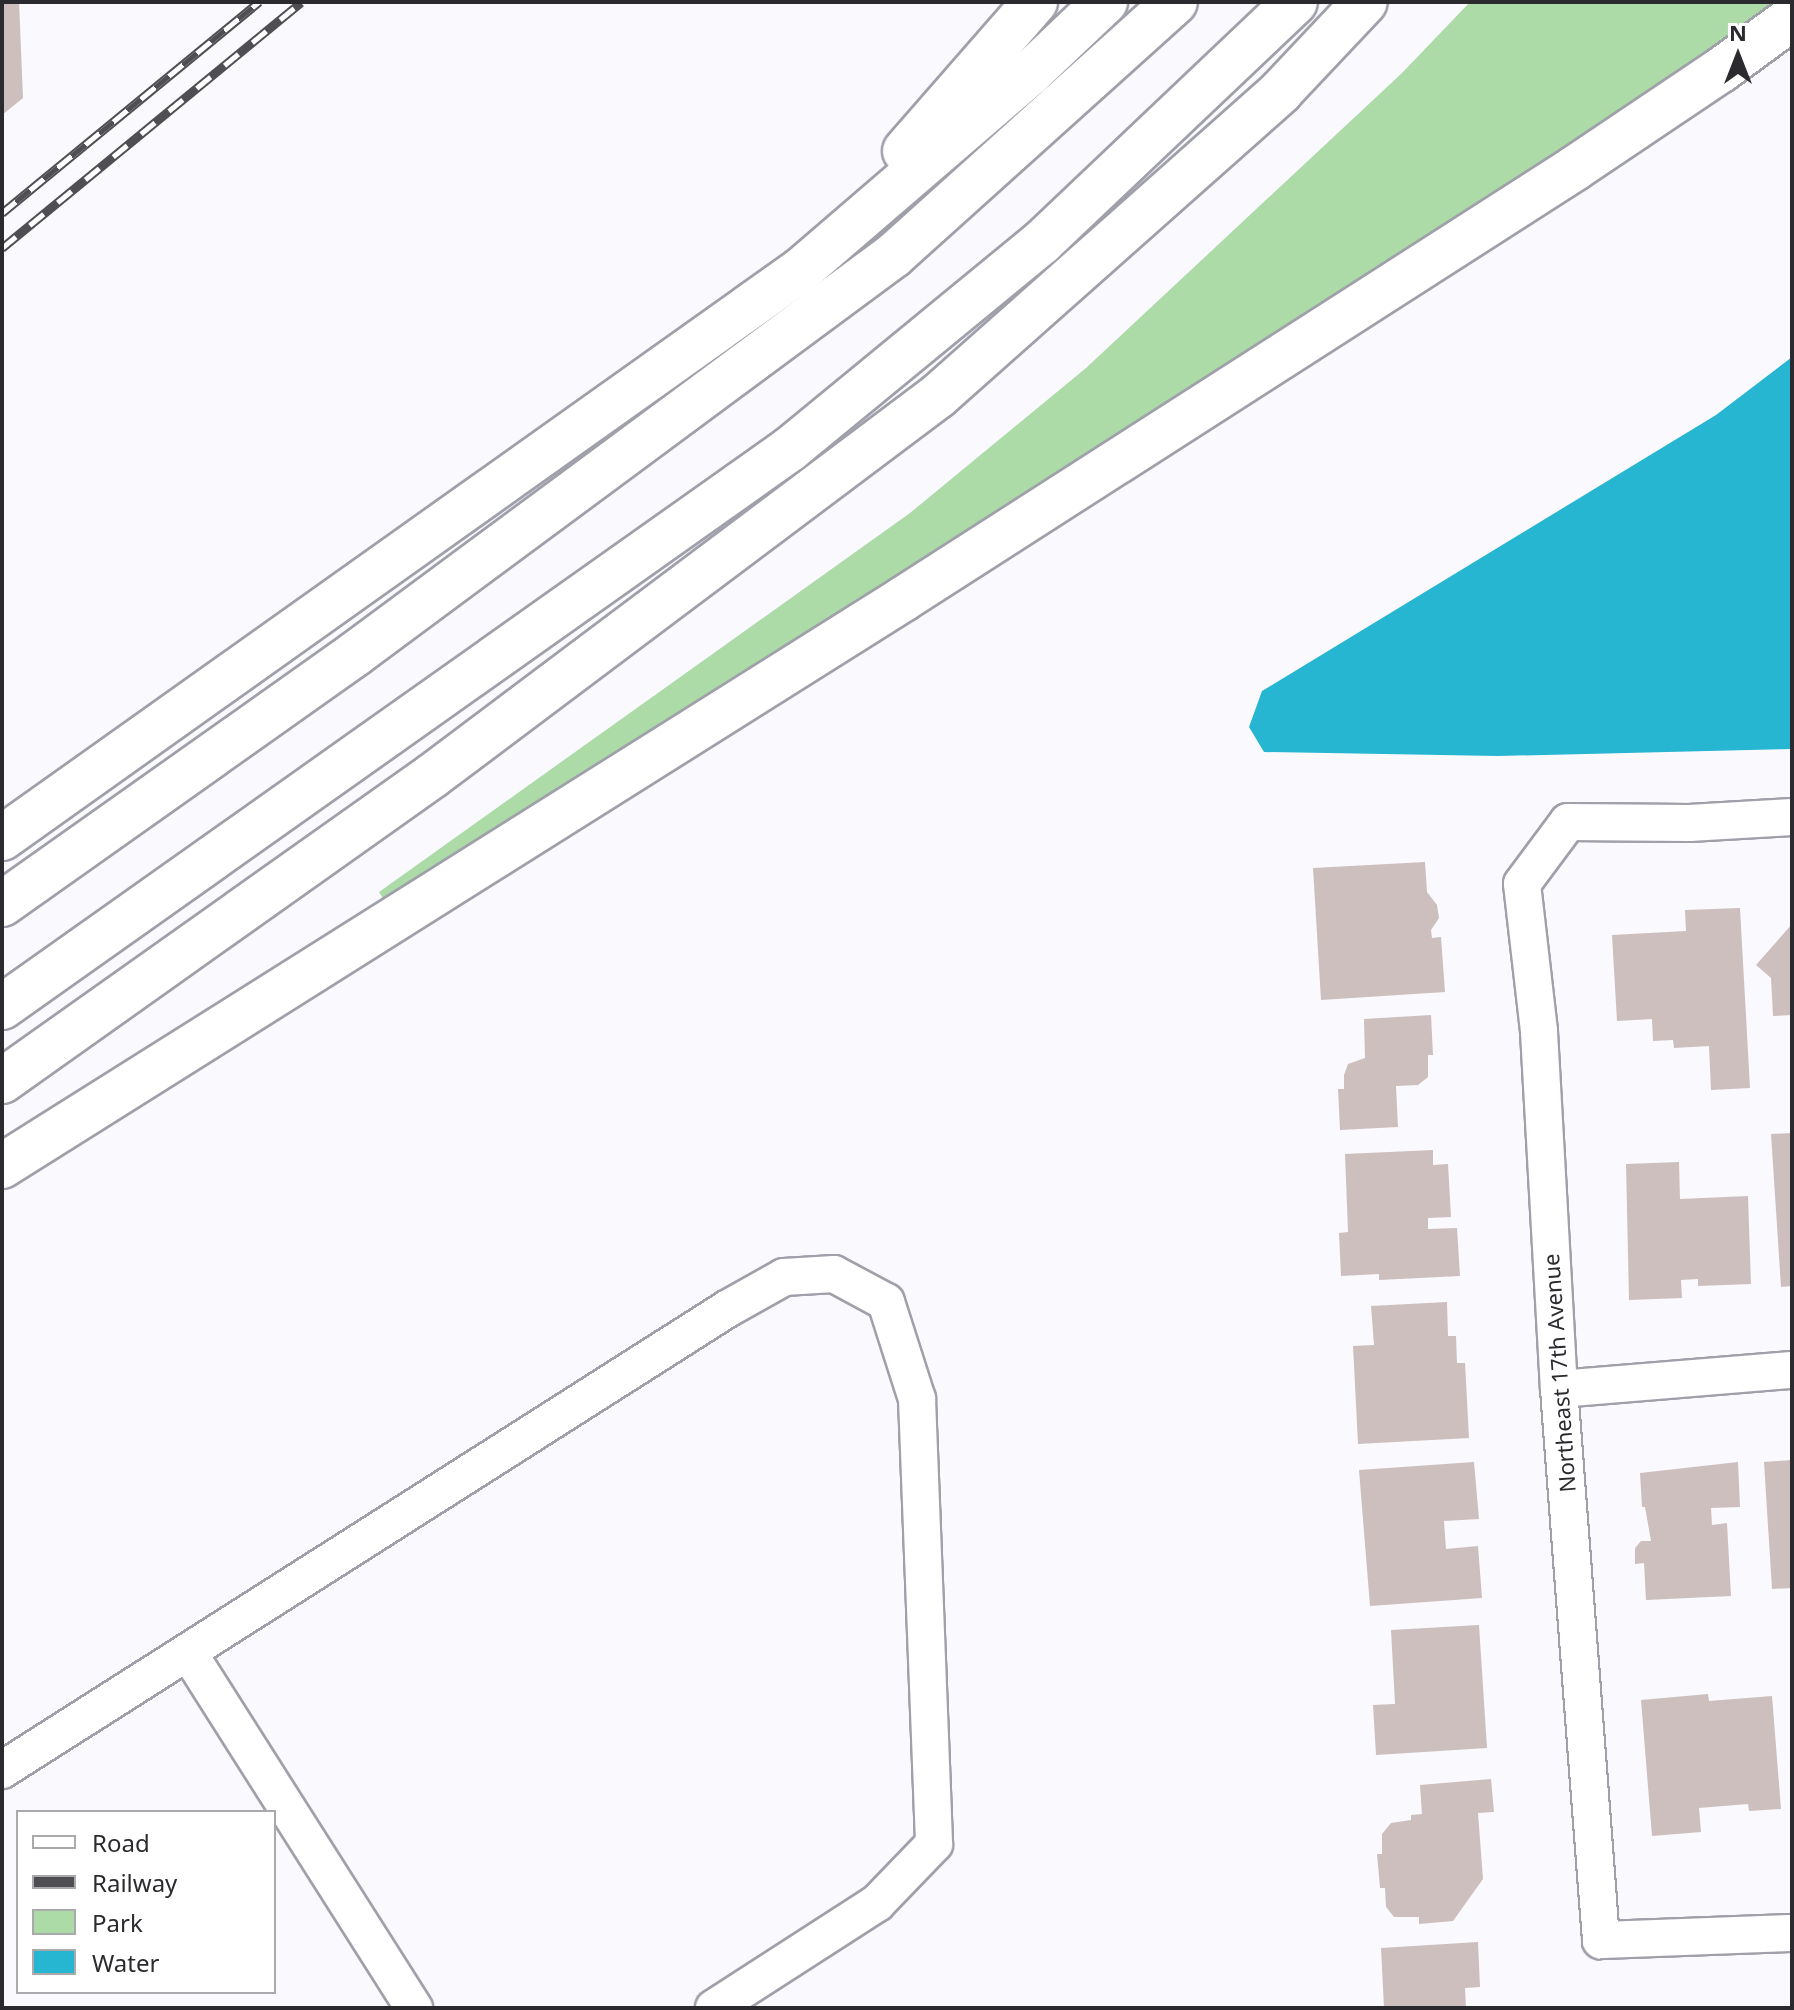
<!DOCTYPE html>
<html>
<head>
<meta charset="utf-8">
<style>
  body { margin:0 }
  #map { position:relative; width:1794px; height:2010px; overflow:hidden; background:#f9f9fe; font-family:"Noto Sans",sans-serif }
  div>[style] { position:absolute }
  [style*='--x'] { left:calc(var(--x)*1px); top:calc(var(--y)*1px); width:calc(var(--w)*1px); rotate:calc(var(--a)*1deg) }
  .green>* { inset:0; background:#addba8 }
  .water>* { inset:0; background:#27b6d1 }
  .building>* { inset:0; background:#cdbfbd }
  .roads { filter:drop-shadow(2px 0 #9fa0aa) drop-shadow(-2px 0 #9fa0aa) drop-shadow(0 2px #9fa0aa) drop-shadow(0 -2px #9fa0aa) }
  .minor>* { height:36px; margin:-18px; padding:0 18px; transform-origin:18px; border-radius:18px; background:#fff }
  .motorway>* { height:44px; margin:-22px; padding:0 22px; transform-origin:22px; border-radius:22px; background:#fff }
  .rail>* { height:9px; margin-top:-4.5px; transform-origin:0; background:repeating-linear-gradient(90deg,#fff 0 18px,#4f4f53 0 36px); box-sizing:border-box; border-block:2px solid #4f4f53 }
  span { translate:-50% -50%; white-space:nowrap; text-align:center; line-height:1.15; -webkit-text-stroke:6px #fff; paint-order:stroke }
  .street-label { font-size:22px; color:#2b2b2f }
  .frame { position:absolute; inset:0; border:4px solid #2b2b2f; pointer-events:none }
  .legend { position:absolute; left:16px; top:1810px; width:260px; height:184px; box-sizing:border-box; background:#fff; border:2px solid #aaaaac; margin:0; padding:10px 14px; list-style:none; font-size:24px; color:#2b2b2f }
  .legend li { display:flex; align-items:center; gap:16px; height:40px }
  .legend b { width:40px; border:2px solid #aaaaac }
  .north { position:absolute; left:1698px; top:16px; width:80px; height:80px; -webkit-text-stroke:6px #fff; paint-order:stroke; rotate:0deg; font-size:22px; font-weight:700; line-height:32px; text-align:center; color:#2b2b2f }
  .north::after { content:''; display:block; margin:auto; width:28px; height:36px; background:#2b2b2f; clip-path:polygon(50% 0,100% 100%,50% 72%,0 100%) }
</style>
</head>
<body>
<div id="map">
  <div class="green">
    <div style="clip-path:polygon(1470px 2px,1792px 2px,871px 596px,384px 900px,379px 892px,910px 513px,1086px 368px,1402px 73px)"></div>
  </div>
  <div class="water">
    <div style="clip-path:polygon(1792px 357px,1792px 749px,1498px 756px,1264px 752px,1249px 727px,1262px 691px,1716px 415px)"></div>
  </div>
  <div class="building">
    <div style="clip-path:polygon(2px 2px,19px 2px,23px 98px,2px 115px)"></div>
    <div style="clip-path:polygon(1425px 862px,1427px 892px,1437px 905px,1439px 918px,1431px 930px,1432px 938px,1441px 937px,1445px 992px,1321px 1000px,1313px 868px)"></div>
    <div style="clip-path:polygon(1740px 908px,1750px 1088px,1711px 1090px,1709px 1046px,1674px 1048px,1673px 1040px,1653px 1041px,1652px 1019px,1617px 1021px,1612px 935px,1686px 931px,1685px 910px)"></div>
    <div style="clip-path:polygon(1792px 924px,1792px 1015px,1773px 1016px,1771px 978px,1756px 965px)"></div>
    <div style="clip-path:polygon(1431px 1015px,1433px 1055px,1428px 1055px,1428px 1077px,1418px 1085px,1396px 1086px,1398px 1127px,1340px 1130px,1338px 1089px,1344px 1089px,1344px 1075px,1348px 1064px,1365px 1058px,1364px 1019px)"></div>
    <div style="clip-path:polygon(1792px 1133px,1792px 1286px,1781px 1287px,1771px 1134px)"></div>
    <div style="clip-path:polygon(1433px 1150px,1433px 1165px,1448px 1164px,1451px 1217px,1428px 1218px,1428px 1229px,1457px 1228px,1460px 1276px,1379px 1280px,1379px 1274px,1341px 1276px,1339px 1233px,1348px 1232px,1345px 1154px)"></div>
    <div style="clip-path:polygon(1679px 1162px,1680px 1199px,1748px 1196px,1751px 1284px,1698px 1286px,1698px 1279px,1681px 1280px,1682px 1298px,1629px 1300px,1626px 1164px)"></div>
    <div style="clip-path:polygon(1447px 1302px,1448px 1336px,1456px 1336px,1457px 1363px,1465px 1363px,1469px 1438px,1358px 1444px,1353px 1346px,1374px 1345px,1371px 1306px)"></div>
    <div style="clip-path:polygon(1792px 1460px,1792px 1588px,1772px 1589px,1764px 1462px)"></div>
    <div style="clip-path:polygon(1474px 1462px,1479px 1519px,1444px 1521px,1446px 1549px,1478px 1546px,1482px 1598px,1370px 1606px,1359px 1470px)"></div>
    <div style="clip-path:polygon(1738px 1462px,1740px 1507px,1711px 1508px,1712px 1525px,1727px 1523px,1731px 1596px,1646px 1600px,1644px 1563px,1635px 1564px,1635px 1548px,1641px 1541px,1651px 1541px,1645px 1507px,1642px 1507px,1640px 1473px)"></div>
    <div style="clip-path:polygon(1479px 1625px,1487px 1748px,1376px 1755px,1373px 1705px,1395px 1704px,1391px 1630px)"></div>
    <div style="clip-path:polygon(1708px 1694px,1709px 1701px,1772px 1696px,1781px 1809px,1749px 1811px,1748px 1804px,1699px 1808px,1701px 1832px,1652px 1836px,1641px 1700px)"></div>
    <div style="clip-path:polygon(1491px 1779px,1494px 1812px,1478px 1813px,1483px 1879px,1453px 1921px,1419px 1924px,1419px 1917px,1394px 1917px,1386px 1907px,1385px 1888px,1380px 1888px,1377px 1854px,1382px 1854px,1382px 1834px,1391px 1823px,1411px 1820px,1411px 1815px,1422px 1814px,1420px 1785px)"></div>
    <div style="clip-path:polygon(1478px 1942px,1480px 1987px,1465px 1988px,1466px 2008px,1384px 2008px,1381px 1948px)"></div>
  </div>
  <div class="roads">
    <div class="minor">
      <div style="--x:1792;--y:817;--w:103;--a:176.7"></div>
      <div style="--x:1689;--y:823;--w:121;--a:-179.5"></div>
      <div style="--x:1568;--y:822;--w:77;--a:126.6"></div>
      <div style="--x:1522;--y:884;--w:149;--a:83.4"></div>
      <div style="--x:1539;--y:1032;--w:358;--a:86.8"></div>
      <div style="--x:1559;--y:1389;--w:553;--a:85.64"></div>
      <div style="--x:1601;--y:1940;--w:191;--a:-2.1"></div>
      <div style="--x:1559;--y:1389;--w:234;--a:-4.7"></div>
      <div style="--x:188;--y:1652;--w:422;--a:57.6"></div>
      <div style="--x:2;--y:1770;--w:859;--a:-32.45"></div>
      <div style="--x:727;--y:1309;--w:65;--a:-29.3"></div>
      <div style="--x:784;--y:1277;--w:50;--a:-3.4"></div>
      <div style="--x:834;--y:1274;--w:59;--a:28.3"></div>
      <div style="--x:886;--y:1302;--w:102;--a:72.3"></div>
      <div style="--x:917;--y:1399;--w:445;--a:87.8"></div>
      <div style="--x:934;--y:1844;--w:82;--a:134"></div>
      <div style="--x:877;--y:1903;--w:194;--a:147.2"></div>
    </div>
    <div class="motorway">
      <div style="--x:905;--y:151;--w:198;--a:-48.9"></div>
      <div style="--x:2;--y:838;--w:980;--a:-35.41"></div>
      <div style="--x:801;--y:270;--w:301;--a:-40.7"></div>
      <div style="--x:1029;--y:74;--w:105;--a:-43.5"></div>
      <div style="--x:2;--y:904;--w:433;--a:-35.3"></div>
      <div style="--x:355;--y:654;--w:671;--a:-36.51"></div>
      <div style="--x:894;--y:255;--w:378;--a:-42"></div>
      <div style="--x:2;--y:1007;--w:966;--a:-35.3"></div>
      <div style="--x:790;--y:449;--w:325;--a:-39.4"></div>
      <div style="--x:1041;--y:243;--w:350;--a:-43.5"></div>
      <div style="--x:2;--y:1081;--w:527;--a:-35.35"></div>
      <div style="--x:432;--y:776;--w:633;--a:-36.91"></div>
      <div style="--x:938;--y:396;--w:459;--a:-41.6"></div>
      <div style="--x:1281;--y:91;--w:122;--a:-46.7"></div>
      <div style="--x:2;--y:1166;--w:1065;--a:-32.18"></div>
      <div style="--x:903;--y:599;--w:798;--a:-32.67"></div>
      <div style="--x:1575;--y:168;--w:176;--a:-33.9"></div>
      <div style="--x:1721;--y:70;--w:88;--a:-36.2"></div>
    </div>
  </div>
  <div class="rail">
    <div style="--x:2;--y:213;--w:333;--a:-39.4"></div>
    <div style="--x:2;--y:248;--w:387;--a:-39.4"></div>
  </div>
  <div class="street-label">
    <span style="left:1559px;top:1373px;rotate:-94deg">Northeast 17th Avenue</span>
  </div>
  <div class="frame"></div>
  <ul class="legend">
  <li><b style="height:10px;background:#fff"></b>Road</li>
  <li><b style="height:10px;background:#4f4f53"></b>Railway</li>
  <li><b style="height:22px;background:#addba8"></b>Park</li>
  <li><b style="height:22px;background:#27b6d1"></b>Water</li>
  </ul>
  <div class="north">N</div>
</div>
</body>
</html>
